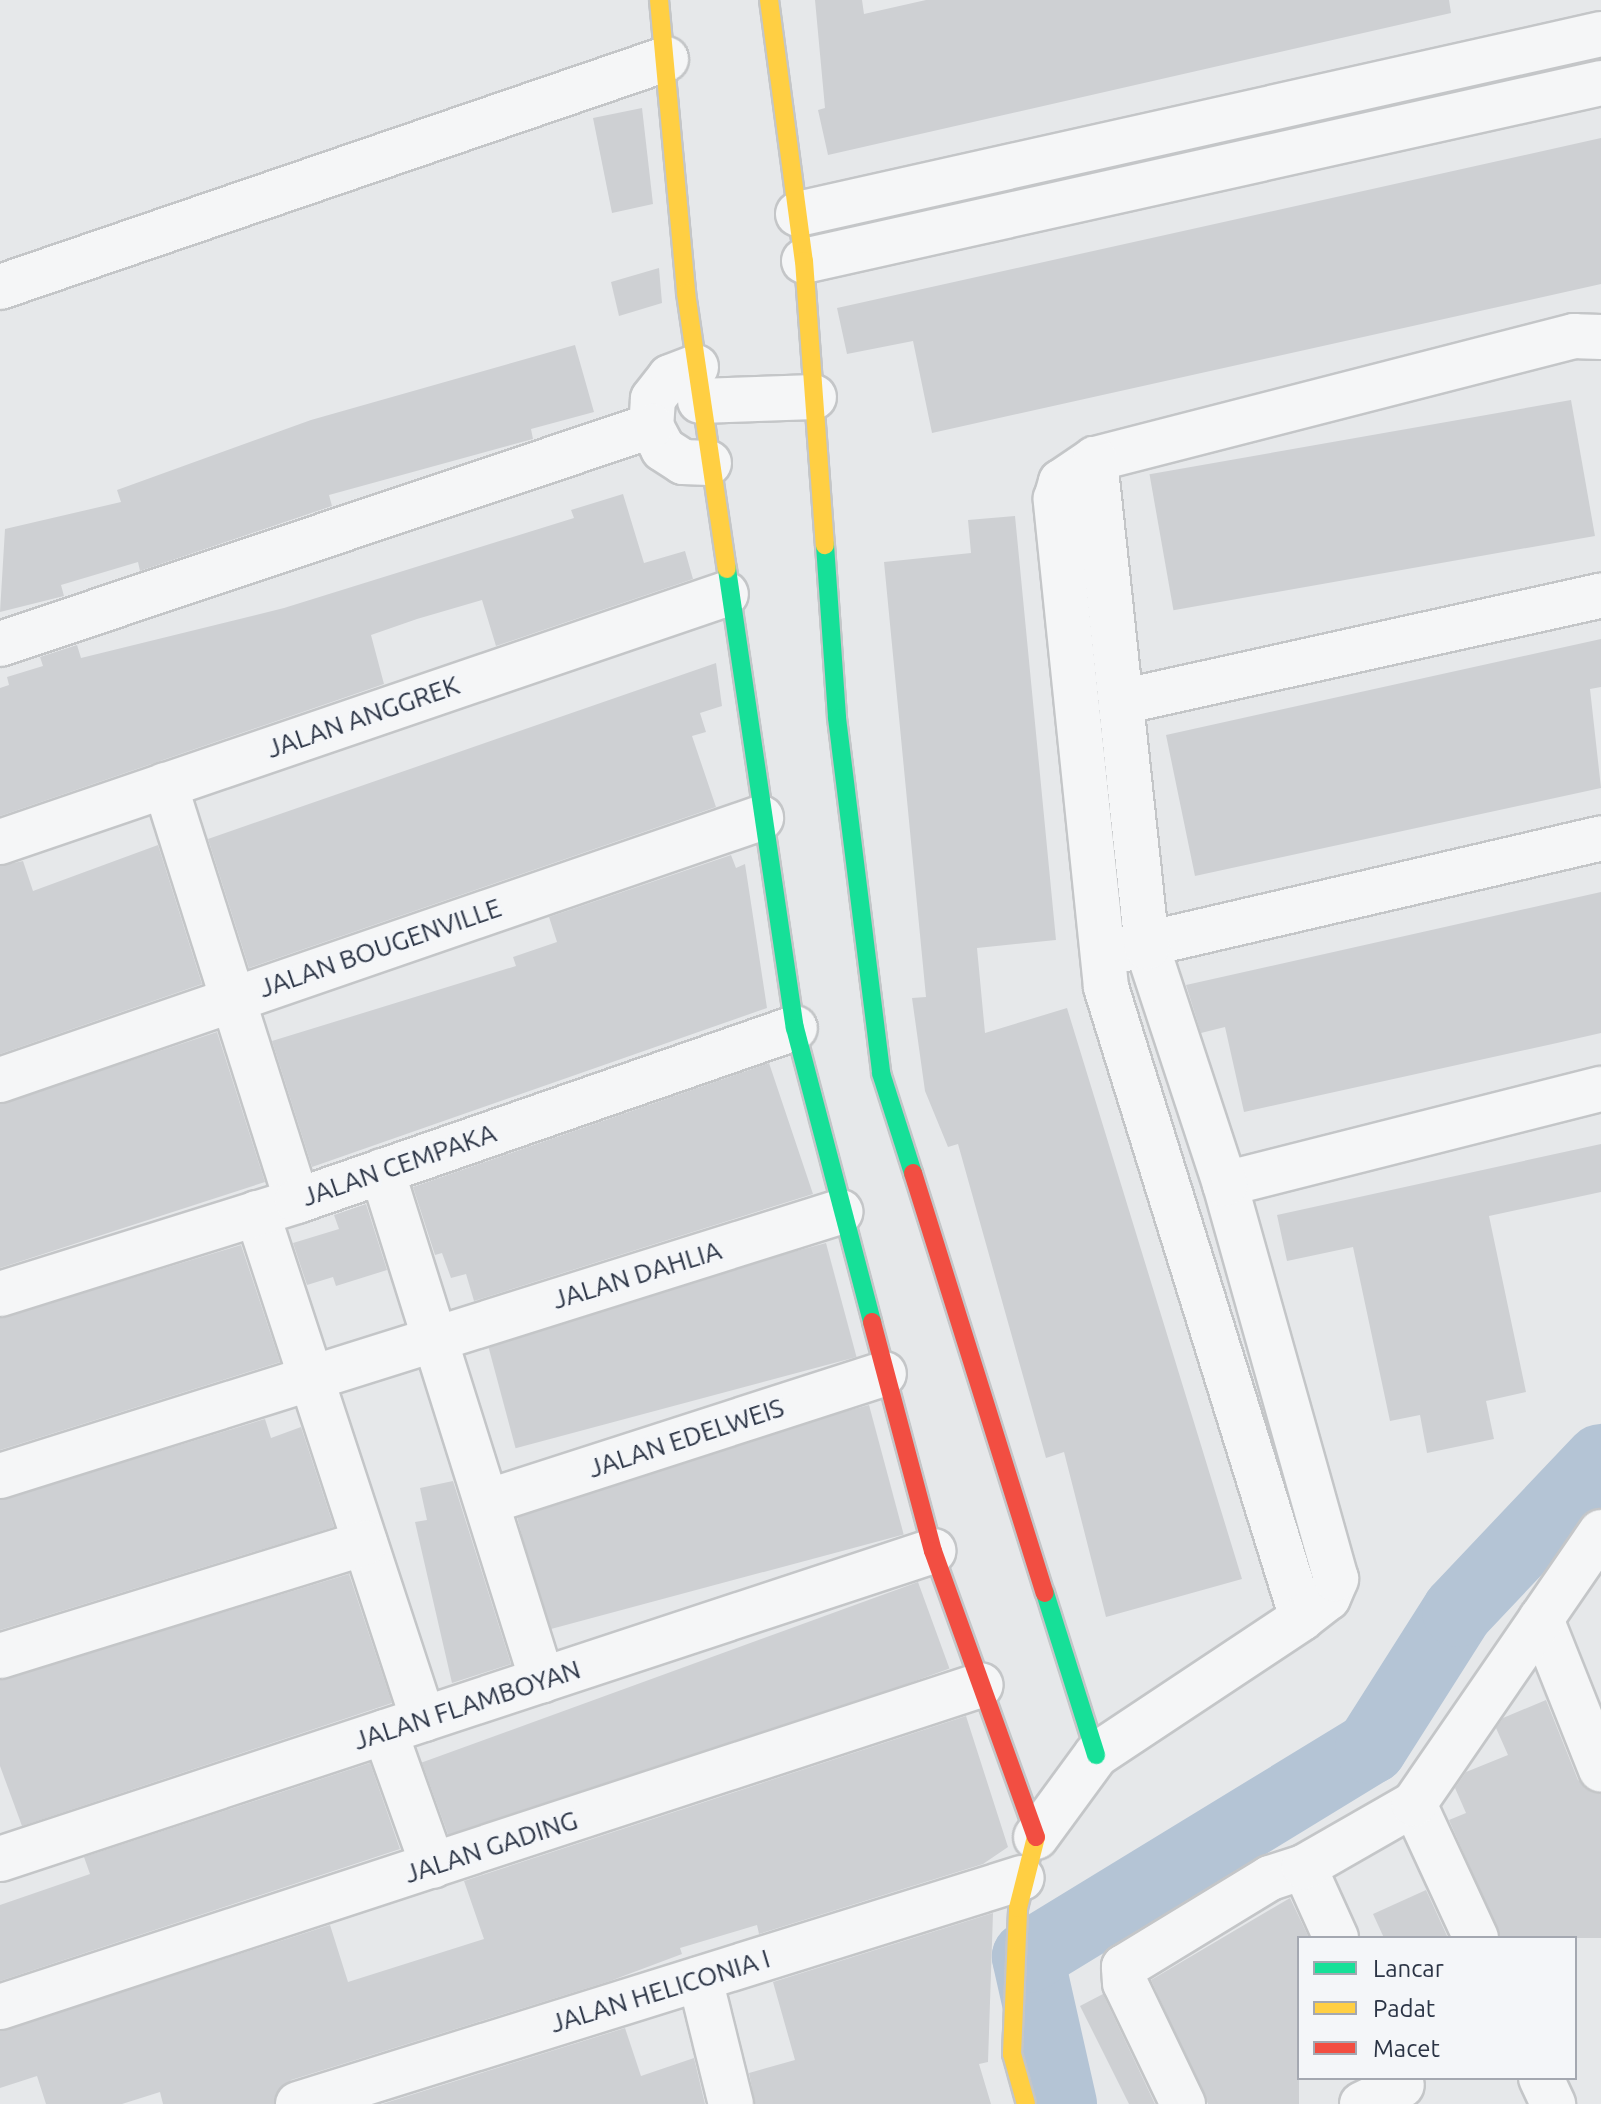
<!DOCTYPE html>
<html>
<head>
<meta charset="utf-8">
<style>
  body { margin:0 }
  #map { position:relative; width:1601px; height:2104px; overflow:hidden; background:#e6e8ea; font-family:Ubuntu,sans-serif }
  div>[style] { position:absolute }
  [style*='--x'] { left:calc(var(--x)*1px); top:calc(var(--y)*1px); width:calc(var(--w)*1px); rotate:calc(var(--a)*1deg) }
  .river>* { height:72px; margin:-36px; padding:0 36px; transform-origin:36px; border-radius:36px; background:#b4c4d5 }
  .building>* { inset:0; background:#ced0d3; transform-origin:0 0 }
  .roads { filter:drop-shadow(2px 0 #c4c6c8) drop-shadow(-2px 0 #c4c6c8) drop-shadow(0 2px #c4c6c8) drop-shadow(0 -2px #c4c6c8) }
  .street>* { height:44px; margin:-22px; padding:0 22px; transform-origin:22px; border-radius:22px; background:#f5f6f7 }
  .fast>* { height:18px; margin:-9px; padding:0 9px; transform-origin:9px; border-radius:9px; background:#16e098 }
  .slow>* { height:18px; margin:-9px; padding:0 9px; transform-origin:9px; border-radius:9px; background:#ffcf43 }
  .jam>* { height:18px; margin:-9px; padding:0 9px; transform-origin:9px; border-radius:9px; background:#f24e42 }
  span { translate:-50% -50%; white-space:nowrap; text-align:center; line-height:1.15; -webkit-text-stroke:6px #f4f6f9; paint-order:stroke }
  .street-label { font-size:26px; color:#2b3445 }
  .legend { position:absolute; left:1297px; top:1936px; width:280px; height:144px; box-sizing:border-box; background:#f4f6f9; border:2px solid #a4a8b1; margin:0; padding:10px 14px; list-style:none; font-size:24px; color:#2b3445 }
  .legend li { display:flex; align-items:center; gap:16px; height:40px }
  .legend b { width:40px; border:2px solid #a4a8b1 }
</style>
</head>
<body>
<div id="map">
  <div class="river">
    <div style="--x:1061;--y:2104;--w:151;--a:-102.7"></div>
    <div style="--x:1028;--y:1957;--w:402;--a:-31.4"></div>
    <div style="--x:1371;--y:1748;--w:162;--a:-57.6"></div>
    <div style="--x:1458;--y:1611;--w:208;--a:-46.6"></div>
  </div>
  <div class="building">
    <div style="clip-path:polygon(815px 0,862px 0,864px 14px,926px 0,1449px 0,1451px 13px,828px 155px,818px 110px,825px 108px)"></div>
    <div style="clip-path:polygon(642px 108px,653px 204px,612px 213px,593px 118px)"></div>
    <div style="clip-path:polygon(1601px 138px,1601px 284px,932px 433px,913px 341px,847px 354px,837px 308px)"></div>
    <div style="clip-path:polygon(659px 268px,662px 303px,619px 316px,611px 282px)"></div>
    <div style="clip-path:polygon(575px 345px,594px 412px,531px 429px,533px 439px,329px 495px,332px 506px,140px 571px,138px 562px,61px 585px,64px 596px,0 612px,5px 529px,121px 502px,117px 490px,311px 420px)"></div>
    <div style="left:1571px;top:400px;width:138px;height:428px;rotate:80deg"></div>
    <div style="clip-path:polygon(623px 494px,644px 563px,685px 551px,693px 579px,496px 646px,482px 600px,417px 619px,371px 635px,384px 684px,0 816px,0 688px,9px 685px,7px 677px,43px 666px,40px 657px,77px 645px,81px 658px,284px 608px,574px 518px,571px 510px)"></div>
    <div style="clip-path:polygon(1015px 516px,1056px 940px,977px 948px,985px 1033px,1067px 1008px,1242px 1579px,1106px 1617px,1064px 1452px,1046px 1458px,958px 1144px,948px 1147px,925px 1091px,912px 998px,926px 997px,884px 562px,971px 553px,968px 520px)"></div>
    <div style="clip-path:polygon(1601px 639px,1601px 687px,1590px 689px,1601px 788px,1195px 876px,1166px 735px)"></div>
    <div style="clip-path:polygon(716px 663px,722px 706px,700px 713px,706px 732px,692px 736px,716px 807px,249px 968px,208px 839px)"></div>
    <div style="clip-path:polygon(158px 845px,202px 984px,0 1054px,0 866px,23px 861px,33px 891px)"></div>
    <div style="clip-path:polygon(731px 855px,736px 868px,745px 864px,767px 1008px,312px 1167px,272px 1041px,516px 966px,513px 957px,557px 942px,549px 917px)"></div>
    <div style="clip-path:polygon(1601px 892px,1601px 1033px,1557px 1043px,1244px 1112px,1225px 1027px,1201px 1033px,1186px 985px)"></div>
    <div style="clip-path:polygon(217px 1032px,265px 1182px,0 1268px,0 1104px)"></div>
    <div style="clip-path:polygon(769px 1063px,813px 1194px,474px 1301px,466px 1274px,451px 1278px,442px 1253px,435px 1255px,413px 1187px)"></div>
    <div style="clip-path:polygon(1601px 1144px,1601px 1192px,1489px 1216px,1526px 1392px,1486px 1401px,1494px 1439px,1427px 1453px,1420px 1415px,1390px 1421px,1353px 1247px,1287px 1261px,1277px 1215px)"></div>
    <div style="clip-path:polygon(366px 1204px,387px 1270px,336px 1286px,333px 1277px,307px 1285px,293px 1243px,339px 1229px,334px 1215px)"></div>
    <div style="left:826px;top:1243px;width:118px;height:353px;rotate:75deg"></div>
    <div style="clip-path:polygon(241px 1245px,280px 1362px,0 1450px,0 1318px)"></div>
    <div style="left:869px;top:1405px;width:134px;height:369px;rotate:75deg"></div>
    <div style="clip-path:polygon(265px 1419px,271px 1438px,301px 1427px,334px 1527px,0 1630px,0 1500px)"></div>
    <div style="clip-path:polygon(453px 1481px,511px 1664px,452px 1683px,415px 1522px,427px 1520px,420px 1488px)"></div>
    <div style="clip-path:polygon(349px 1574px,392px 1703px,22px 1826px,0 1766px,0 1680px)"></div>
    <div style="left:918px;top:1582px;width:92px;height:528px;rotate:70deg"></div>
    <div style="clip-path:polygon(1546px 1700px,1578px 1780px,1601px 1794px,1601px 1938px,1501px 1938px,1449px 1820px,1466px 1813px,1455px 1788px,1466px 1772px,1508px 1755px,1496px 1728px,1503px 1718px)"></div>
    <div style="clip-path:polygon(966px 1716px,1008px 1847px,983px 1864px,759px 1934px,757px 1925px,680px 1948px,682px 1954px,610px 1981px,291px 2080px,274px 2104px,163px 2104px,160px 2092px,122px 2104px,46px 2104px,37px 2076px,0 2088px,0 2031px,330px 1925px,348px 1982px,484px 1939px,464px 1881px)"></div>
    <div style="clip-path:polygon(370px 1763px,400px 1849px,0 1981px,0 1905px,90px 1874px,84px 1857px)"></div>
    <div style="clip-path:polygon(1426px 1890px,1448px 1938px,1384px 1938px,1373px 1914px)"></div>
    <div style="clip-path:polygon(1290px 1898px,1309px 1938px,1299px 1938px,1299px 2104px,1208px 2104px,1151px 1980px)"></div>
    <div style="clip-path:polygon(993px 1913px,988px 2062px,979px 2064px,991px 2104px,755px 2104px,749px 2073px,795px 2060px,773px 1982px)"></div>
    <div style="clip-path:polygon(1103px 1994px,1155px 2104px,1129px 2104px,1080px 2006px)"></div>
    <div style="clip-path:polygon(625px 2028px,641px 2076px,694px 2058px,705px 2104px,382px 2104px)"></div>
  </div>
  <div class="roads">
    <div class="street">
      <div style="--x:798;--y:214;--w:823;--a:-12.63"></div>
      <div style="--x:804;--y:261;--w:817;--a:-12.59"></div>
      <div style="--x:0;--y:287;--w:704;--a:-18.9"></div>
      <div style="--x:696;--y:367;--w:28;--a:159"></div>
      <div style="--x:670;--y:377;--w:28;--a:128"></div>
      <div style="--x:653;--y:399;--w:27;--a:94"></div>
      <div style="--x:651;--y:426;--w:26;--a:62"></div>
      <div style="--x:663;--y:449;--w:24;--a:33"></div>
      <div style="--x:683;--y:462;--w:26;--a:2"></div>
      <div style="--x:700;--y:401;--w:114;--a:-2"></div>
      <div style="--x:0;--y:644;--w:687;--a:-18.51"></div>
      <div style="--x:1121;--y:702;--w:492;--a:-12.5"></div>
      <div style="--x:165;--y:785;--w:436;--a:72.4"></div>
      <div style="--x:0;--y:842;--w:767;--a:-18.86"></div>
      <div style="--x:1117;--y:951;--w:497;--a:-13.1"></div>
      <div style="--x:0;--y:1080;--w:805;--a:-19"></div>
      <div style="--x:382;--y:1171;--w:534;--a:72.55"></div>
      <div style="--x:1225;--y:1184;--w:388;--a:-14.2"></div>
      <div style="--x:257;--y:1213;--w:533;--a:71.84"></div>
      <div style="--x:0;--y:1294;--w:311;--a:-17.4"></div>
      <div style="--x:297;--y:1201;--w:527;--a:-19.16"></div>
      <div style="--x:0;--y:1476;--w:881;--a:-17.45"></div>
      <div style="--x:487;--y:1502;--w:417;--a:-17.9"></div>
      <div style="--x:1302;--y:1618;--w:661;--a:-107.26"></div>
      <div style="--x:1106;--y:987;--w:491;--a:-95.9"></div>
      <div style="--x:1056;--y:499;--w:18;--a:-74"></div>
      <div style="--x:1061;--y:482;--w:41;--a:-34.1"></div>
      <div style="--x:1095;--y:459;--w:495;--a:-14.4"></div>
      <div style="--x:1574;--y:336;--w:27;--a:2"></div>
      <div style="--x:1541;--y:1619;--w:162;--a:68.3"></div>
      <div style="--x:0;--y:1656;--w:382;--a:-17.2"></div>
      <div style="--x:385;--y:1732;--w:142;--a:70.3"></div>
      <div style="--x:1414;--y:1804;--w:148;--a:65.2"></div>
      <div style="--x:1036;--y:1837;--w:102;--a:-53.8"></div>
      <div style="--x:1096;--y:1755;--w:247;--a:-33.6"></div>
      <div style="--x:1302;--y:1618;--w:33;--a:-38"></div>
      <div style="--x:1328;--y:1598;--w:21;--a:-67"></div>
      <div style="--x:1336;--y:1579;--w:410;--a:-105.7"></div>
      <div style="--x:1225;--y:1184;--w:250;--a:-108.2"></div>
      <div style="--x:1147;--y:947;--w:491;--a:-96.1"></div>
      <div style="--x:0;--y:1859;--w:983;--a:-18.27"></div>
      <div style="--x:1304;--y:1867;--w:78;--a:65.7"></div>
      <div style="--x:700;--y:1979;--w:129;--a:76.1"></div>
      <div style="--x:0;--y:2007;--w:1032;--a:-18.17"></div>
      <div style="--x:1541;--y:2078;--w:29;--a:65"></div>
      <div style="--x:298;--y:2104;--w:758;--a:-17.34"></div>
      <div style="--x:1183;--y:2104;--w:134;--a:-115.6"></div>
      <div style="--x:1125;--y:1983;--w:16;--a:-94"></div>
      <div style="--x:1124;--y:1967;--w:171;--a:-31.4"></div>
      <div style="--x:1270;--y:1878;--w:36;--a:-18"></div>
      <div style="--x:1304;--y:1867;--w:127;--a:-29.8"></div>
      <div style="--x:1414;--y:1804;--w:330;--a:-55.5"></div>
      <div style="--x:1362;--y:2104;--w:44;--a:-25.4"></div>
    </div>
    <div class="fast">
      <div style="--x:825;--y:545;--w:173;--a:86"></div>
      <div style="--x:837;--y:718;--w:358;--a:82.9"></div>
      <div style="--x:881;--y:1073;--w:105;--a:72.3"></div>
      <div style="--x:727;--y:569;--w:464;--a:81.6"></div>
      <div style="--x:795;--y:1028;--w:304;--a:75.3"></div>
      <div style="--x:1045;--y:1593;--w:170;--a:72.5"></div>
    </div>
    <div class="slow">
      <div style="--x:659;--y:0;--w:294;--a:84.7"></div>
      <div style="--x:686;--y:293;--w:279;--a:81.6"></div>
      <div style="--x:769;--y:0;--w:263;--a:82.4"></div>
      <div style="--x:804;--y:261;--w:285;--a:85.8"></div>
      <div style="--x:1026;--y:2104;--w:52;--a:-105.6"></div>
      <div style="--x:1012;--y:2054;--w:146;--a:-87.6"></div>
      <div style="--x:1018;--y:1908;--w:73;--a:-75.8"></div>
    </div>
    <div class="jam">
      <div style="--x:913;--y:1173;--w:440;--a:72.6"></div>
      <div style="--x:872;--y:1322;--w:237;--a:75.1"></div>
      <div style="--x:933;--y:1551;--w:304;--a:70.2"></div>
    </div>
  </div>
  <div class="street-label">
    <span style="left:363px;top:717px;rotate:-19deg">JALAN ANGGREK</span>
    <span style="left:380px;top:948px;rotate:-19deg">JALAN BOUGENVILLE</span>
    <span style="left:399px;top:1165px;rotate:-19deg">JALAN CEMPAKA</span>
    <span style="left:637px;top:1275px;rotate:-17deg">JALAN DAHLIA</span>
    <span style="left:686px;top:1438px;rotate:-18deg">JALAN EDELWEIS</span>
    <span style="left:467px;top:1705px;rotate:-18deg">JALAN FLAMBOYAN</span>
    <span style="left:491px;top:1847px;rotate:-18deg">JALAN GADING</span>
    <span style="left:660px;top:1991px;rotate:-17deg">JALAN HELICONIA I</span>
  </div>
  <ul class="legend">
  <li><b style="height:10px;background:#16e098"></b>Lancar</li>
  <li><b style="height:10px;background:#ffcf43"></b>Padat</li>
  <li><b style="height:10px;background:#f24e42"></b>Macet</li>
  </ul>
</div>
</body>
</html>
